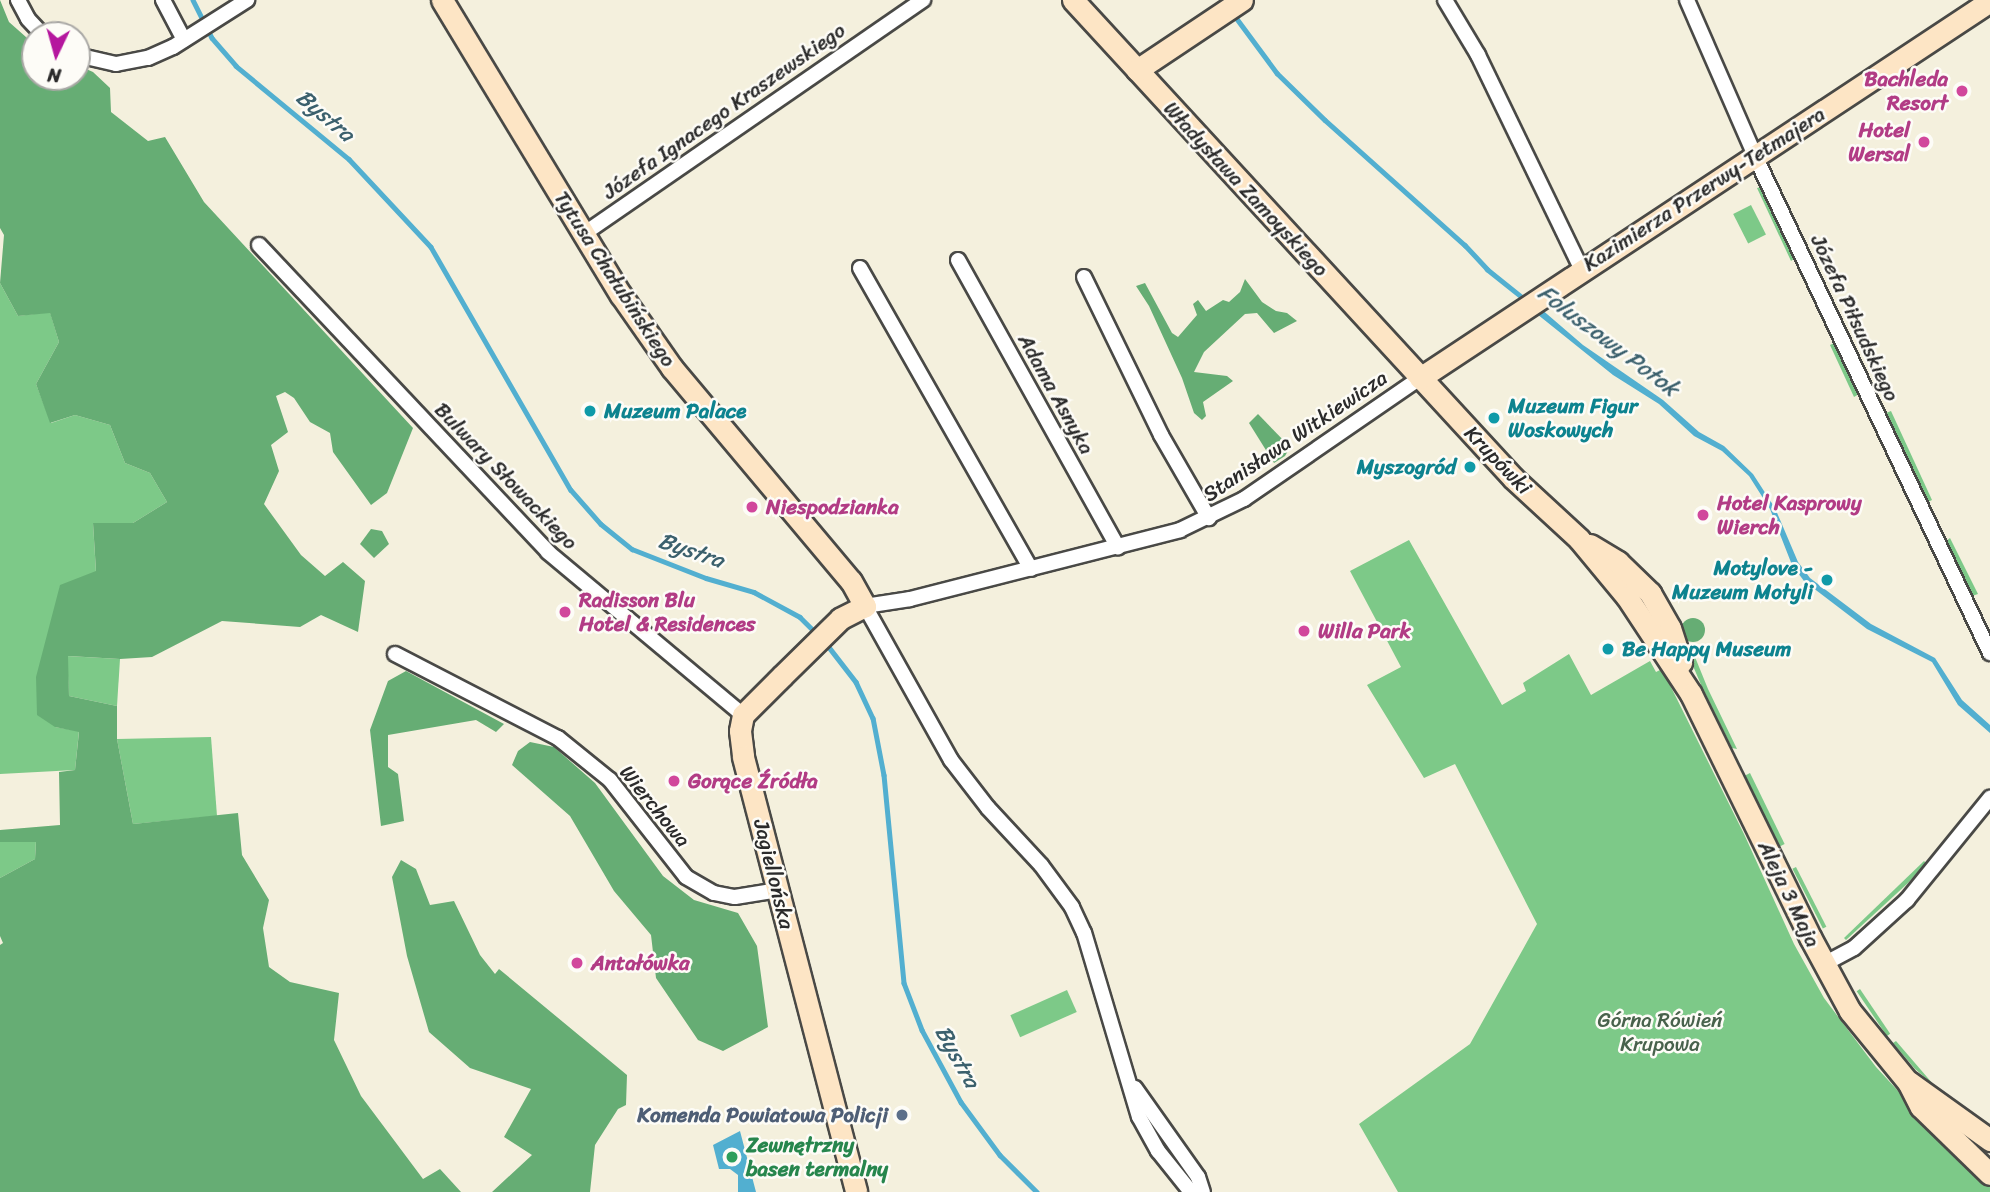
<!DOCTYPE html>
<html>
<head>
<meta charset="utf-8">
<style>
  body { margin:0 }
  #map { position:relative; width:1990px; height:1192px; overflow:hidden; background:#f4f0dd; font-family:Sriracha,sans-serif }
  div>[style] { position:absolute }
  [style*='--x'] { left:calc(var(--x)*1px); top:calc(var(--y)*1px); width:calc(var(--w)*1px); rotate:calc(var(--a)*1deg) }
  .green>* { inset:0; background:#7dc988; transform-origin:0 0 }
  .forest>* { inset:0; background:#66ad74 }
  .round { border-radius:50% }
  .water>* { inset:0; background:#52afd0 }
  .stream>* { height:4.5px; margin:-2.25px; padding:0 2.25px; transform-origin:2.25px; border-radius:2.25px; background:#52afd0 }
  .roads { filter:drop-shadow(2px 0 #494946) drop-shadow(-2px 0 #494946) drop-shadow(0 2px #494946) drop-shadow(0 -2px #494946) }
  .street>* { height:14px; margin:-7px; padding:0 7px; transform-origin:7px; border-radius:7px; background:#fff }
  .secondary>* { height:21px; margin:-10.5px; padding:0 10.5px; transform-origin:10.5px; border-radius:10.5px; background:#fde5c5 }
  .dots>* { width:19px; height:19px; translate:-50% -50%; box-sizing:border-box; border:4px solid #fdfcf7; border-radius:50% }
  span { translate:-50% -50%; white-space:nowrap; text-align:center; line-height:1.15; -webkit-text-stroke:5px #fdfcf7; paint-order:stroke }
  .hotel-label { font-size:21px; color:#b23c85; font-weight:700 }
  .right { translate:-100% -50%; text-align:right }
  .left { translate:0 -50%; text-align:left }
  .street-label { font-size:21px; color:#2b2b2b }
  .culture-label { font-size:21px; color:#0d838f; font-weight:700 }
  .park-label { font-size:21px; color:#48624c }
  .service-label { font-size:21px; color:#4e5e75; font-weight:700 }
  .leisure-label { font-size:21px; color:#27864d; font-weight:700 }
  .water-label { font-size:23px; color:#3b606d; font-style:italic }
  .north { position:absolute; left:21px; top:21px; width:70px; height:70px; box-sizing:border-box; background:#fdfcf7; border:2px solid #a9a8a5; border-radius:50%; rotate:185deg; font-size:19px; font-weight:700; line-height:28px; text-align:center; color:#2b2b2b }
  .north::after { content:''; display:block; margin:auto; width:24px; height:32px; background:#b5179e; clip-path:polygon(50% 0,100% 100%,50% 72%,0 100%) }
</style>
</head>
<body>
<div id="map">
  <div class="green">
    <div style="clip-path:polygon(1761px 187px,1795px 258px,1791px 261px,1757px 188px)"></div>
    <div style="left:1751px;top:205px;width:33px;height:20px;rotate:63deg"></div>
    <div style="clip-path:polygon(0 283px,18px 316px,50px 312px,59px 342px,36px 384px,51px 423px,75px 415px,110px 425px,125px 463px,150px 473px,167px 502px,133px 523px,93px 523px,96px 572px,60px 586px,55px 727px,79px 731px,75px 770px,0 774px)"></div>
    <div style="clip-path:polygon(1834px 343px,1859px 394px,1854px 397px,1830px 345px)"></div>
    <div style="clip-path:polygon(1891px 411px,1932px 500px,1928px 502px,1886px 413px)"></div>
    <div style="clip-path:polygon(1950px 538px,1978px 594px,1972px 596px,1946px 541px)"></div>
    <div style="clip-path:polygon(1409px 540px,1502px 705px,1526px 691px,1523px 683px,1569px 654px,1591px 695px,1650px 661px,1656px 672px,1662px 669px,1744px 834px,1794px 944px,1824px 998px,1876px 1067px,1958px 1156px,1990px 1185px,1990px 1192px,1398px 1192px,1359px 1124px,1470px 1044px,1537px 924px,1455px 764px,1424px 778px,1367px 685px,1401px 667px,1350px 571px)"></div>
    <div style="clip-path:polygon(67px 656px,120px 659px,117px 706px,69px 696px)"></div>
    <div style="clip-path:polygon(1695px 657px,1708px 689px,1737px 749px,1732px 748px,1702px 687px,1690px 659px)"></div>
    <div style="clip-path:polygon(211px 737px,217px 816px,133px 824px,117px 739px)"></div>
    <div style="left:1750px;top:773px;width:79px;height:6px;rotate:64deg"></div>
    <div style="clip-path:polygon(36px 841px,35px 859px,0 878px,0 842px)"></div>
    <div style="clip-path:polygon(1924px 861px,1926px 863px,1908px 883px,1846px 940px,1844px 938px)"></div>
    <div style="left:1796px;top:867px;width:67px;height:4px;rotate:63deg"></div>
    <div style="left:1860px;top:989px;width:54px;height:4px;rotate:56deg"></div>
    <div style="left:1067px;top:990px;width:24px;height:62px;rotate:66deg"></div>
    <div style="clip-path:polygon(1896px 1041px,1933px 1084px,1966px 1112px,1915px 1069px,1893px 1043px)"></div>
  </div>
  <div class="forest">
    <div style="clip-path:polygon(0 0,9px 22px,35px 45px,35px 77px,77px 77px,77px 65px,93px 72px,110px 88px,111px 112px,148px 141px,165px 137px,204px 202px,413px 428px,387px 493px,371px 505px,333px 452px,330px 433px,310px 422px,294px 398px,285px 392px,276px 396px,288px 432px,271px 445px,279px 471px,264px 504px,301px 555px,325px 576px,343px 562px,365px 581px,358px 632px,321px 615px,300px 627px,222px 621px,152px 657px,120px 659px,68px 656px,69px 696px,117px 706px,117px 739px,133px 824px,238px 813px,242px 855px,269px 900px,263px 928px,269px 967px,290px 982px,339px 993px,334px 1040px,361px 1096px,423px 1179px,440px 1169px,461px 1192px,0 1192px,0 945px,3px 943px,0 936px,0 878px,35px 859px,36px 842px,0 842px,0 830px,60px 825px,59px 772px,75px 770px,79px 732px,55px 727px,37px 715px,36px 677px,60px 585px,96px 571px,93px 523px,133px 523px,167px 502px,150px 473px,125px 463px,110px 425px,75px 415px,50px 423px,36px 384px,59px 342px,50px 313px,18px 316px,0 283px,4px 235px,0 228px)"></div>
    <div style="clip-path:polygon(1245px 279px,1262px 302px,1276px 311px,1287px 313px,1297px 321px,1274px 333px,1257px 313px,1245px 314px,1204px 352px,1194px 372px,1227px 376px,1233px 381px,1203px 402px,1206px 416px,1202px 420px,1194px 413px,1182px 378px,1149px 306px,1136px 286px,1145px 283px,1172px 333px,1178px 337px,1197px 315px,1193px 304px,1198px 300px,1206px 311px,1223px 300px,1229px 302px,1240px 292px)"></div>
    <div style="clip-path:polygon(1258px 414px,1290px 447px,1285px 456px,1274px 463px,1249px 423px)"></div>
    <div style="clip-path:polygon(371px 529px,382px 531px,389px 544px,374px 558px,360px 544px)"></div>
    <div class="round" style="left:1681px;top:618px;width:24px;height:24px"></div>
    <div style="clip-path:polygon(406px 671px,504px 724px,496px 732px,476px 720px,388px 735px,388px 767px,398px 774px,404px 821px,381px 826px,370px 730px,388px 681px)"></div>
    <div style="clip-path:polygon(530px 742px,554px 747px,595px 783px,663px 876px,694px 900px,738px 913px,757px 946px,768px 1027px,723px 1051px,698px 1040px,656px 978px,651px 935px,614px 891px,570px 816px,512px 765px,518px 751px)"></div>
    <div style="clip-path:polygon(401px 860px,416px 869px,430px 905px,454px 901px,480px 955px,495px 974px,499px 969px,627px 1075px,626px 1105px,618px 1109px,595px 1145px,590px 1192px,492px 1192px,532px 1155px,504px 1137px,531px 1089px,470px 1068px,429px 1032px,407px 956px,392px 877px)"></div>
  </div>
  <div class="water">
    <div style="clip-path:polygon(1533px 302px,1583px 345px,1663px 400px,1699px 432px,1724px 446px,1753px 474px,1775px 508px,1798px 562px,1810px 578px,1871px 624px,1935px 658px,1962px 700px,1990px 725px,1990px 733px,1958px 705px,1932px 662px,1867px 629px,1804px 581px,1792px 565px,1770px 509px,1749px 476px,1722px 451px,1694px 436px,1659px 404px,1613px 375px,1527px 306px)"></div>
    <div style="clip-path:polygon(740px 1131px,756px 1192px,738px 1192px,738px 1175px,730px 1169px,719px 1169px,713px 1145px)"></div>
  </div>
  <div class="stream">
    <div style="--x:193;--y:0;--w:42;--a:63.4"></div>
    <div style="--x:212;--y:38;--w:37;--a:49"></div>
    <div style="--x:236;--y:66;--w:146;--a:39.5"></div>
    <div style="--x:349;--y:159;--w:120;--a:47"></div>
    <div style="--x:431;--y:247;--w:280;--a:60.1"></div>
    <div style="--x:571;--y:490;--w:45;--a:48.6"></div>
    <div style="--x:601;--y:524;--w:40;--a:39"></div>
    <div style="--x:632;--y:549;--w:79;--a:21.4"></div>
    <div style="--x:706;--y:578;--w:50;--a:16.3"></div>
    <div style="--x:754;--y:592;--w:52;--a:28.5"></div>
    <div style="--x:800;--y:617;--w:23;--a:45"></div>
    <div style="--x:1232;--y:12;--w:76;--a:53.6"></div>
    <div style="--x:1277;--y:73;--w:67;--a:44.4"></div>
    <div style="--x:1325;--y:120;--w:188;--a:41.8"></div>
    <div style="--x:1465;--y:245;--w:33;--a:47"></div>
    <div style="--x:1487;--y:269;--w:51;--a:38.7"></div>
    <div style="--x:825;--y:642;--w:51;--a:52.2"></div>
    <div style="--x:856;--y:682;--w:40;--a:65"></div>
    <div style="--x:873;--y:718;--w:58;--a:79.1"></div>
    <div style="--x:884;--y:775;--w:209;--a:84.5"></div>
    <div style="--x:904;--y:983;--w:50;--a:69"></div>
    <div style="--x:922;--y:1030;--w:82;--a:61.6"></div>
    <div style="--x:961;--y:1102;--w:66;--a:53.7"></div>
    <div style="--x:1000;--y:1155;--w:52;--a:45"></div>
  </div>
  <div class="roads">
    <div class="street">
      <div style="--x:18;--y:0;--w:21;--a:62"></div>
      <div style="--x:28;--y:19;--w:22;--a:47"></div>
      <div style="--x:163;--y:0;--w:45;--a:62.3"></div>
      <div style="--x:1445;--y:0;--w:64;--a:59"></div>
      <div style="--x:1478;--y:55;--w:239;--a:64.2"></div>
      <div style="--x:1687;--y:0;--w:170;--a:66.4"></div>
      <div style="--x:1755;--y:156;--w:550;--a:64.69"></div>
      <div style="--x:77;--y:55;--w:40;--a:13"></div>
      <div style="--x:116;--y:64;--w:33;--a:-11"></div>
      <div style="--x:148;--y:58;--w:27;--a:-24"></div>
      <div style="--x:173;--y:47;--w:88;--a:-32.4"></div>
      <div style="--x:585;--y:233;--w:411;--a:-34.6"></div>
      <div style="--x:259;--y:245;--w:422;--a:46.7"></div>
      <div style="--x:548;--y:552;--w:254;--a:39.9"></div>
      <div style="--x:958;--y:260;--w:329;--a:60.9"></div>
      <div style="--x:860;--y:268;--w:346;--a:60.4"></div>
      <div style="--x:1084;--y:277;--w:176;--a:64"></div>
      <div style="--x:1161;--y:435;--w:96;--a:60"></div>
      <div style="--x:395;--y:654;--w:183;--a:27.3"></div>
      <div style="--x:558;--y:738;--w:67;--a:38.9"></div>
      <div style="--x:610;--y:780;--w:123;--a:51.9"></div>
      <div style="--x:686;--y:877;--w:32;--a:30"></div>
      <div style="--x:714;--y:893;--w:21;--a:11"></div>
      <div style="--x:735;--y:897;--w:44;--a:-9.2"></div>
      <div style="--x:1824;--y:964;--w:34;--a:-28"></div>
      <div style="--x:1854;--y:948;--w:72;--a:-42.2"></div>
      <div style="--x:1907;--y:900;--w:132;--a:-50.9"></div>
      <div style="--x:1135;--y:1088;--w:109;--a:54.7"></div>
      <div style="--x:1198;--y:1177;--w:16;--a:72"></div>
      <div style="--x:1191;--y:1192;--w:53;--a:-128.8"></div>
      <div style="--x:1158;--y:1151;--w:39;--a:-119"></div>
      <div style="--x:1139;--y:1117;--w:192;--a:-106.6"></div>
      <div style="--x:1084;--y:933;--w:29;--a:-115"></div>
      <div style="--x:1072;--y:907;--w:52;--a:-126.4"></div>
      <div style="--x:1041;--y:865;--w:78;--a:-132.9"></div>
      <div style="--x:988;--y:808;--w:61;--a:-127.6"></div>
      <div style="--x:951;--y:760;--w:176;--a:-119.2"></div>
      <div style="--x:865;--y:606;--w:46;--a:-8.8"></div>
      <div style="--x:910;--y:599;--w:279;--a:-14.3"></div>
      <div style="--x:1180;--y:530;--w:71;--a:-25.8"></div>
      <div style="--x:1244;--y:499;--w:214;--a:-34.5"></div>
    </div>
    <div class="secondary">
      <div style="--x:442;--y:0;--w:345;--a:58.8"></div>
      <div style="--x:621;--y:295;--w:89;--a:55.1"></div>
      <div style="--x:672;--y:368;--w:278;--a:50"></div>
      <div style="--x:851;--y:581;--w:29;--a:61"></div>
      <div style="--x:865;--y:606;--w:28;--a:153"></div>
      <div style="--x:840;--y:619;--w:81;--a:135.5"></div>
      <div style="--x:782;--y:676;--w:55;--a:135"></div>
      <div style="--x:743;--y:715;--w:16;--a:101"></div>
      <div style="--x:740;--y:731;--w:26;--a:83"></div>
      <div style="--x:743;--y:757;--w:449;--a:75.4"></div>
      <div style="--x:1073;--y:0;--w:650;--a:47.37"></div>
      <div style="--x:1513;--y:478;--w:90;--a:42.7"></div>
      <div style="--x:1579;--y:539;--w:75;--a:50.4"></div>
      <div style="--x:1627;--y:597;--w:116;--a:56.6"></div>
      <div style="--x:1691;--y:694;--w:271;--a:63.9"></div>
      <div style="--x:1810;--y:937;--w:84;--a:61.6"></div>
      <div style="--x:1850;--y:1011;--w:92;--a:50.8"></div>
      <div style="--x:1908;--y:1082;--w:28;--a:63"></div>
      <div style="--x:1921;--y:1107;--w:96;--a:44.2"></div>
      <div style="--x:1137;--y:70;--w:126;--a:-33.7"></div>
      <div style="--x:1420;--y:378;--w:683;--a:-33.48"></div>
      <div style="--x:1590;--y:545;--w:33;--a:31"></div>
      <div style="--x:1618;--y:562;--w:45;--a:44.1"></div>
      <div style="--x:1650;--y:593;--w:40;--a:60.3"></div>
      <div style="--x:1670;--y:628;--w:36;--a:72"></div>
      <div style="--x:1909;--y:1082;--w:100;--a:35.6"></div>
    </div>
  </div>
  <div class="dots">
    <div style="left:1962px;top:91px;background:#d1479c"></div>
    <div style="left:1924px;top:142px;background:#d1479c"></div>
    <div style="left:590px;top:411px;background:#0f9aa8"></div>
    <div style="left:1494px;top:418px;background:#0f9aa8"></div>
    <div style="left:1470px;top:467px;background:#0f9aa8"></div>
    <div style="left:752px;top:507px;background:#d1479c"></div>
    <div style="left:1703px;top:515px;background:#d1479c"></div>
    <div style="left:1827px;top:580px;background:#0f9aa8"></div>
    <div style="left:565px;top:612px;background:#d1479c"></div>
    <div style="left:1304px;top:631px;background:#d1479c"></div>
    <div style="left:1608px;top:649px;background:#0f9aa8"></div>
    <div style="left:674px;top:781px;background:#d1479c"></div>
    <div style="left:577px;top:963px;background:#d1479c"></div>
    <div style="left:902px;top:1115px;background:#5c6f8a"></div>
    <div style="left:732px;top:1157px;background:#2e9e5b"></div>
  </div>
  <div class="hotel-label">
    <span class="right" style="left:1948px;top:91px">Bachleda<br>Resort</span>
    <span class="right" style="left:1910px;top:142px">Hotel<br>Wersal</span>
    <span class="left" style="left:1717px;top:515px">Hotel Kasprowy<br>Wierch</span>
    <span class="left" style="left:766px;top:507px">Niespodzianka</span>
    <span class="left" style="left:579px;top:612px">Radisson Blu<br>Hotel &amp; Residences</span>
    <span class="left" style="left:1318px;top:631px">Willa Park</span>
    <span class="left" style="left:688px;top:781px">Gorące Źródła</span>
    <span class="left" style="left:591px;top:963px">Antałówka</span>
  </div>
  <div class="street-label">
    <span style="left:724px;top:111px;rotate:-35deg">Józefa Ignacego Kraszewskiego</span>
    <span style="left:1246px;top:189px;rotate:47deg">Władysława Zamoyskiego</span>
    <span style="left:1704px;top:189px;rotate:-33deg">Kazimierza Przerwy-Tetmajera</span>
    <span style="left:615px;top:279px;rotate:57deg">Tytusa Chałubińskiego</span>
    <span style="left:1855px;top:318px;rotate:65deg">Józefa Piłsudskiego</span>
    <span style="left:1056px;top:394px;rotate:61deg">Adama Asnyka</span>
    <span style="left:1295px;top:436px;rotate:-34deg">Stanisława Witkiewicza</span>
    <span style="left:1498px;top:460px;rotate:46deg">Krupówki</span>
    <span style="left:506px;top:476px;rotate:46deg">Bulwary Słowackiego</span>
    <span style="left:655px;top:806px;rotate:51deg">Wierchowa</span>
    <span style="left:774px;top:874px;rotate:76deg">Jagiellońska</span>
    <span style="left:1789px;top:894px;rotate:64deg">Aleja 3 Maja</span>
  </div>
  <div class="culture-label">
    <span class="left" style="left:1508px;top:418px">Muzeum Figur<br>Woskowych</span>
    <span class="left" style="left:604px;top:411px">Muzeum Palace</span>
    <span class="right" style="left:1456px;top:467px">Myszogród</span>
    <span class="right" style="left:1813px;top:580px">Motylove -<br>Muzeum Motyli</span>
    <span class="left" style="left:1622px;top:649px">Be Happy Museum</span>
  </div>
  <div class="park-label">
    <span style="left:1660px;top:1032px">Górna Rówień<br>Krupowa</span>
  </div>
  <div class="service-label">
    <span class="right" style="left:888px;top:1115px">Komenda Powiatowa Policji</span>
  </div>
  <div class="leisure-label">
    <span class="left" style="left:746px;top:1157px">Zewnętrzny<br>basen termalny</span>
  </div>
  <div class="water-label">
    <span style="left:325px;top:116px;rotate:40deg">Bystra</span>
    <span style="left:1608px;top:341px;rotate:37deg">Foluszowy Potok</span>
    <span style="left:691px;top:551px;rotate:19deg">Bystra</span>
    <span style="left:957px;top:1057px;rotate:61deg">Bystra</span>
  </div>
  <div class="north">N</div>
</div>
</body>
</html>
